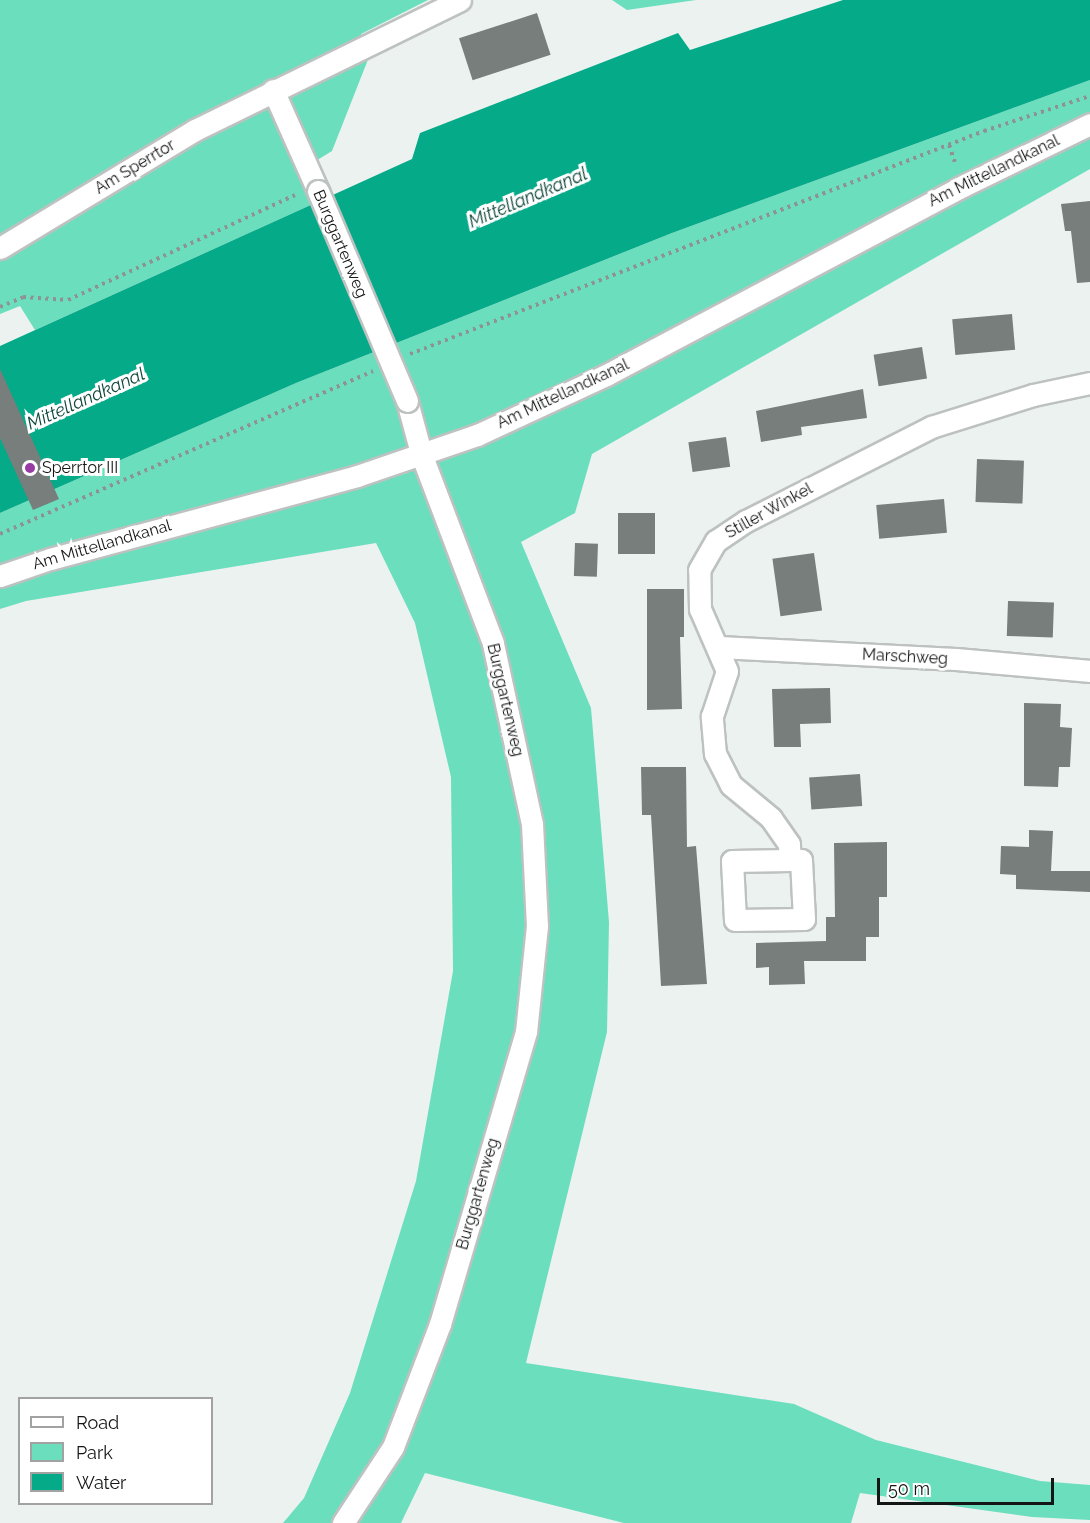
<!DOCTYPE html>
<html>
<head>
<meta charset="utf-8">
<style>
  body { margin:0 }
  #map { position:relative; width:1090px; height:1523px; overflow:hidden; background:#ecf2f0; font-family:Raleway,sans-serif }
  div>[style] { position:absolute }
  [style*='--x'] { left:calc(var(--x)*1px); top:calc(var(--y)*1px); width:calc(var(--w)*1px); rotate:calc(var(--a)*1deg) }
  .green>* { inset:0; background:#6bdebd }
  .water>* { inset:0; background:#05aa89 }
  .building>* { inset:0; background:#787e7c; transform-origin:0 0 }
  .path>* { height:4px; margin-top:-2px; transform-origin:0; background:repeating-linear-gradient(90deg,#8e9291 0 3px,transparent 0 7.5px) }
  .roads { filter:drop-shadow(2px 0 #bdc2c0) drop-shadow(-2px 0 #bdc2c0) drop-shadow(0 2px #bdc2c0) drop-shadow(0 -2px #bdc2c0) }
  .street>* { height:21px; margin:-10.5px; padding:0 10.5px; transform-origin:10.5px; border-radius:10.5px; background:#fff }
  .bridges { filter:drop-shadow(2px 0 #bdc2c0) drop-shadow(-2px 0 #bdc2c0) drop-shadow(0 2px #bdc2c0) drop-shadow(0 -2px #bdc2c0) }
  .street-bridge>* { height:21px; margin:-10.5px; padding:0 10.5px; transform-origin:10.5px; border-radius:10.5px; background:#fff }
  .dots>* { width:16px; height:16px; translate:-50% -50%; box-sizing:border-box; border:3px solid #fff; border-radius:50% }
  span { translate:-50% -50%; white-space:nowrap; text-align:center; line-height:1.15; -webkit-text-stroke:6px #fff; paint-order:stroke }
  .street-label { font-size:16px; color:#141615 }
  .poi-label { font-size:16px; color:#141615 }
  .left { translate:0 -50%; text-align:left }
  .water-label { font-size:18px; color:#0f483a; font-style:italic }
  .legend { position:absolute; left:18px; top:1397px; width:195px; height:108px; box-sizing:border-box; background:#fff; border:2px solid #a1a2a1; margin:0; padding:8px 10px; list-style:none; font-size:18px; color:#141615 }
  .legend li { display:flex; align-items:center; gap:12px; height:30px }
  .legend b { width:30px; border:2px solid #a1a2a1 }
  .scale { position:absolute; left:877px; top:1478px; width:177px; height:27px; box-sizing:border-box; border:3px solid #141615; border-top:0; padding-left:8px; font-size:18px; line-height:21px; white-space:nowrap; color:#141615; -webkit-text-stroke:4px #fff; paint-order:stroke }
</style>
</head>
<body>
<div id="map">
  <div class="green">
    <div style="clip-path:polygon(0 0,428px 0,361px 34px,369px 57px,332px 151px,301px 170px,315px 203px,35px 330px,20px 306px,0 314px)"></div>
    <div style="clip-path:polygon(612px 0,696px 0,627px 10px)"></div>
    <div style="clip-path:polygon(1090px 80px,1090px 169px,592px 454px,575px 513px,521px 542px,591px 708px,609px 922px,607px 1032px,526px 1363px,794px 1404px,876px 1440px,1040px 1481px,1090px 1485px,1090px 1520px,1032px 1517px,860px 1493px,851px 1523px,624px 1523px,425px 1473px,401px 1523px,283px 1523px,304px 1498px,350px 1393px,416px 1181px,453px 971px,451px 777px,415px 623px,376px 543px,26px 601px,0 609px,0 513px,296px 383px,672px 233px)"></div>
  </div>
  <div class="water">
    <div style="clip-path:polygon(843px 0,1090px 0,1090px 80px,672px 233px,296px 383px,0 513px,0 346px,412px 159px,420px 133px,678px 33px,690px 50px)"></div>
  </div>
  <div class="building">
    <div style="left:537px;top:13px;width:44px;height:82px;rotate:72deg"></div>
    <div style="clip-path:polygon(1090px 201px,1090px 282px,1077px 283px,1071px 231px,1065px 231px,1061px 204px)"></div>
    <div style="left:1012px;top:314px;width:36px;height:60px;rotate:85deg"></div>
    <div style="left:922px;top:347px;width:32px;height:49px;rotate:81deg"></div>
    <div style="clip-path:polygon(0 369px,59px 499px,33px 510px,0 438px)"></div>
    <div style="clip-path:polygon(863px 389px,867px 418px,801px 427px,802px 435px,761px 442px,756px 411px)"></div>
    <div style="left:726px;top:437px;width:30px;height:38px;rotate:82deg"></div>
    <div style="left:977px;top:459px;width:47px;height:43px;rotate:2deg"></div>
    <div style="left:944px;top:499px;width:34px;height:68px;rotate:85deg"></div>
    <div style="left:618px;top:513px;width:37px;height:41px"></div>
    <div style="left:575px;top:543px;width:23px;height:33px;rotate:2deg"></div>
    <div style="left:814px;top:553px;width:58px;height:42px;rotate:82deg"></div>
    <div style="clip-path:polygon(647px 589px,684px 589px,684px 637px,680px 637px,682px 709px,647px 710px)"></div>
    <div style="left:1008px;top:601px;width:46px;height:35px;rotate:2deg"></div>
    <div style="clip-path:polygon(830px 688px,831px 723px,800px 724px,801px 747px,774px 747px,772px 689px)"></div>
    <div style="clip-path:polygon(1024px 703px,1061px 704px,1060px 727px,1072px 728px,1070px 767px,1059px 767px,1058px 787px,1024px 786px)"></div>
    <div style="clip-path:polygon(641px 767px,686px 767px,687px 847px,696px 846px,707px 984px,661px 986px,651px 815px,642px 815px)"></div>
    <div style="left:860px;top:774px;width:32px;height:51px;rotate:86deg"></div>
    <div style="clip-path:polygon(1029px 830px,1053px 831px,1051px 871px,1090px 871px,1090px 892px,1016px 889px,1016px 875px,1000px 874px,1001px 846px,1029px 847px)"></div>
    <div style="clip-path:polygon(887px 842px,887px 897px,879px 897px,879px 937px,866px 937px,866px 961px,804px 961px,805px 984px,769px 985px,769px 967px,756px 968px,756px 943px,826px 941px,826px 917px,835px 917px,834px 843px)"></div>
  </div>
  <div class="path">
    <div style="--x:949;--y:145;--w:21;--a:71"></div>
    <div style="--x:0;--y:307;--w:25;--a:-23"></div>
    <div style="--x:23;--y:297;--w:45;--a:3.8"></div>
    <div style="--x:68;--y:300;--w:250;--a:-24.8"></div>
    <div style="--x:410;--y:354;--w:616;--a:-21.23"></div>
    <div style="--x:984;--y:131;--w:112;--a:-18.3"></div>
    <div style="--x:0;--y:534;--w:407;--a:-23.6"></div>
  </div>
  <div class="roads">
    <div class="street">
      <div style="--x:273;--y:90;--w:111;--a:66"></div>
      <div style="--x:0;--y:248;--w:228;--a:-31.2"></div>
      <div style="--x:195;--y:130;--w:295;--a:-26.1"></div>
      <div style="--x:0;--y:576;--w:53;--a:-18.8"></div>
      <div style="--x:50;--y:559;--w:318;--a:-15.1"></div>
      <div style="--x:357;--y:476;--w:127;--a:-18.9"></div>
      <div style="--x:477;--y:435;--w:142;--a:-24.9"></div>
      <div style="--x:606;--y:375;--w:404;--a:-27.9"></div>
      <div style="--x:963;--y:186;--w:141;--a:-26"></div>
      <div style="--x:719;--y:647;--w:237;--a:2.9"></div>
      <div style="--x:956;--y:659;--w:135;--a:5.1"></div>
      <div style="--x:790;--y:860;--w:16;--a:-94"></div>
      <div style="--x:789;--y:844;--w:32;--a:-125"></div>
      <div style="--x:771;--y:818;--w:52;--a:-140.5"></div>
      <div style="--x:731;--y:785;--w:35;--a:-117"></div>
      <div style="--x:715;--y:754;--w:38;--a:-95"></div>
      <div style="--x:712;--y:716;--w:47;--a:-71.6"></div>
      <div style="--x:727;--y:671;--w:68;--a:-113.5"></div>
      <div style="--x:700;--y:609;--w:39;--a:-91"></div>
      <div style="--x:699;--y:570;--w:34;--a:-60"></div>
      <div style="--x:716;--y:541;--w:36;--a:-34"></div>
      <div style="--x:746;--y:521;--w:208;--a:-26.9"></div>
      <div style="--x:931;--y:427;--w:107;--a:-17.4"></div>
      <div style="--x:1033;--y:395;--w:58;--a:-11.9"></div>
      <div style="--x:790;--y:860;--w:11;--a:0"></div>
      <div style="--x:801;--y:860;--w:59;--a:87.1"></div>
      <div style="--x:804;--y:919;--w:69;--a:179.2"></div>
      <div style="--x:735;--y:920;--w:59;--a:-92.9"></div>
      <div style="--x:732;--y:861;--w:58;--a:-1"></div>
      <div style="--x:343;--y:1523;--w:91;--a:-56.7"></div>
      <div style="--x:393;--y:1447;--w:132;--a:-69.1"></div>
      <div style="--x:440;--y:1324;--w:304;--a:-73.6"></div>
      <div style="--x:526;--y:1032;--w:107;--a:-84.1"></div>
      <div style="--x:537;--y:926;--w:102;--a:-92.8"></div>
      <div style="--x:532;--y:824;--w:185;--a:-102.2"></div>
      <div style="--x:493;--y:643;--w:203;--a:-110.8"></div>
      <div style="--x:421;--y:453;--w:54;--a:-105.1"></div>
    </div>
  </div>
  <div class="bridges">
    <div class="street-bridge">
      <div style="--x:318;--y:191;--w:228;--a:67"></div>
    </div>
  </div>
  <div class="dots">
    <div style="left:30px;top:468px;background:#983ba5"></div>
  </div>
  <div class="street-label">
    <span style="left:135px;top:167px;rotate:-31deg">Am Sperrtor</span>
    <span style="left:994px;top:171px;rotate:-26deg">Am Mittellandkanal</span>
    <span style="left:340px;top:244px;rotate:67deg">Burggartenweg</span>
    <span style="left:563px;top:394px;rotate:-25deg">Am Mittellandkanal</span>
    <span style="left:769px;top:511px;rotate:-29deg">Stiller Winkel</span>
    <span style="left:102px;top:545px;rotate:-16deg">Am Mittellandkanal</span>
    <span style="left:905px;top:657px;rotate:3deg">Marschweg</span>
    <span style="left:505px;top:700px;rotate:77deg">Burggartenweg</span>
    <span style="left:478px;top:1194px;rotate:-74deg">Burggartenweg</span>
  </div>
  <div class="poi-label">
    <span class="left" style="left:42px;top:468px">Sperrtor III</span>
  </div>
  <div class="water-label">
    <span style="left:528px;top:198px;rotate:-23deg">Mittellandkanal</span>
    <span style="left:86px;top:399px;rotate:-24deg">Mittellandkanal</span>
  </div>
  <ul class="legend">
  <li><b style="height:8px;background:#fff"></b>Road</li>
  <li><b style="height:16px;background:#6bdebd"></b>Park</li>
  <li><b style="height:16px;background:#05aa89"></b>Water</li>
  </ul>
  <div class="scale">50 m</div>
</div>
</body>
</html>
